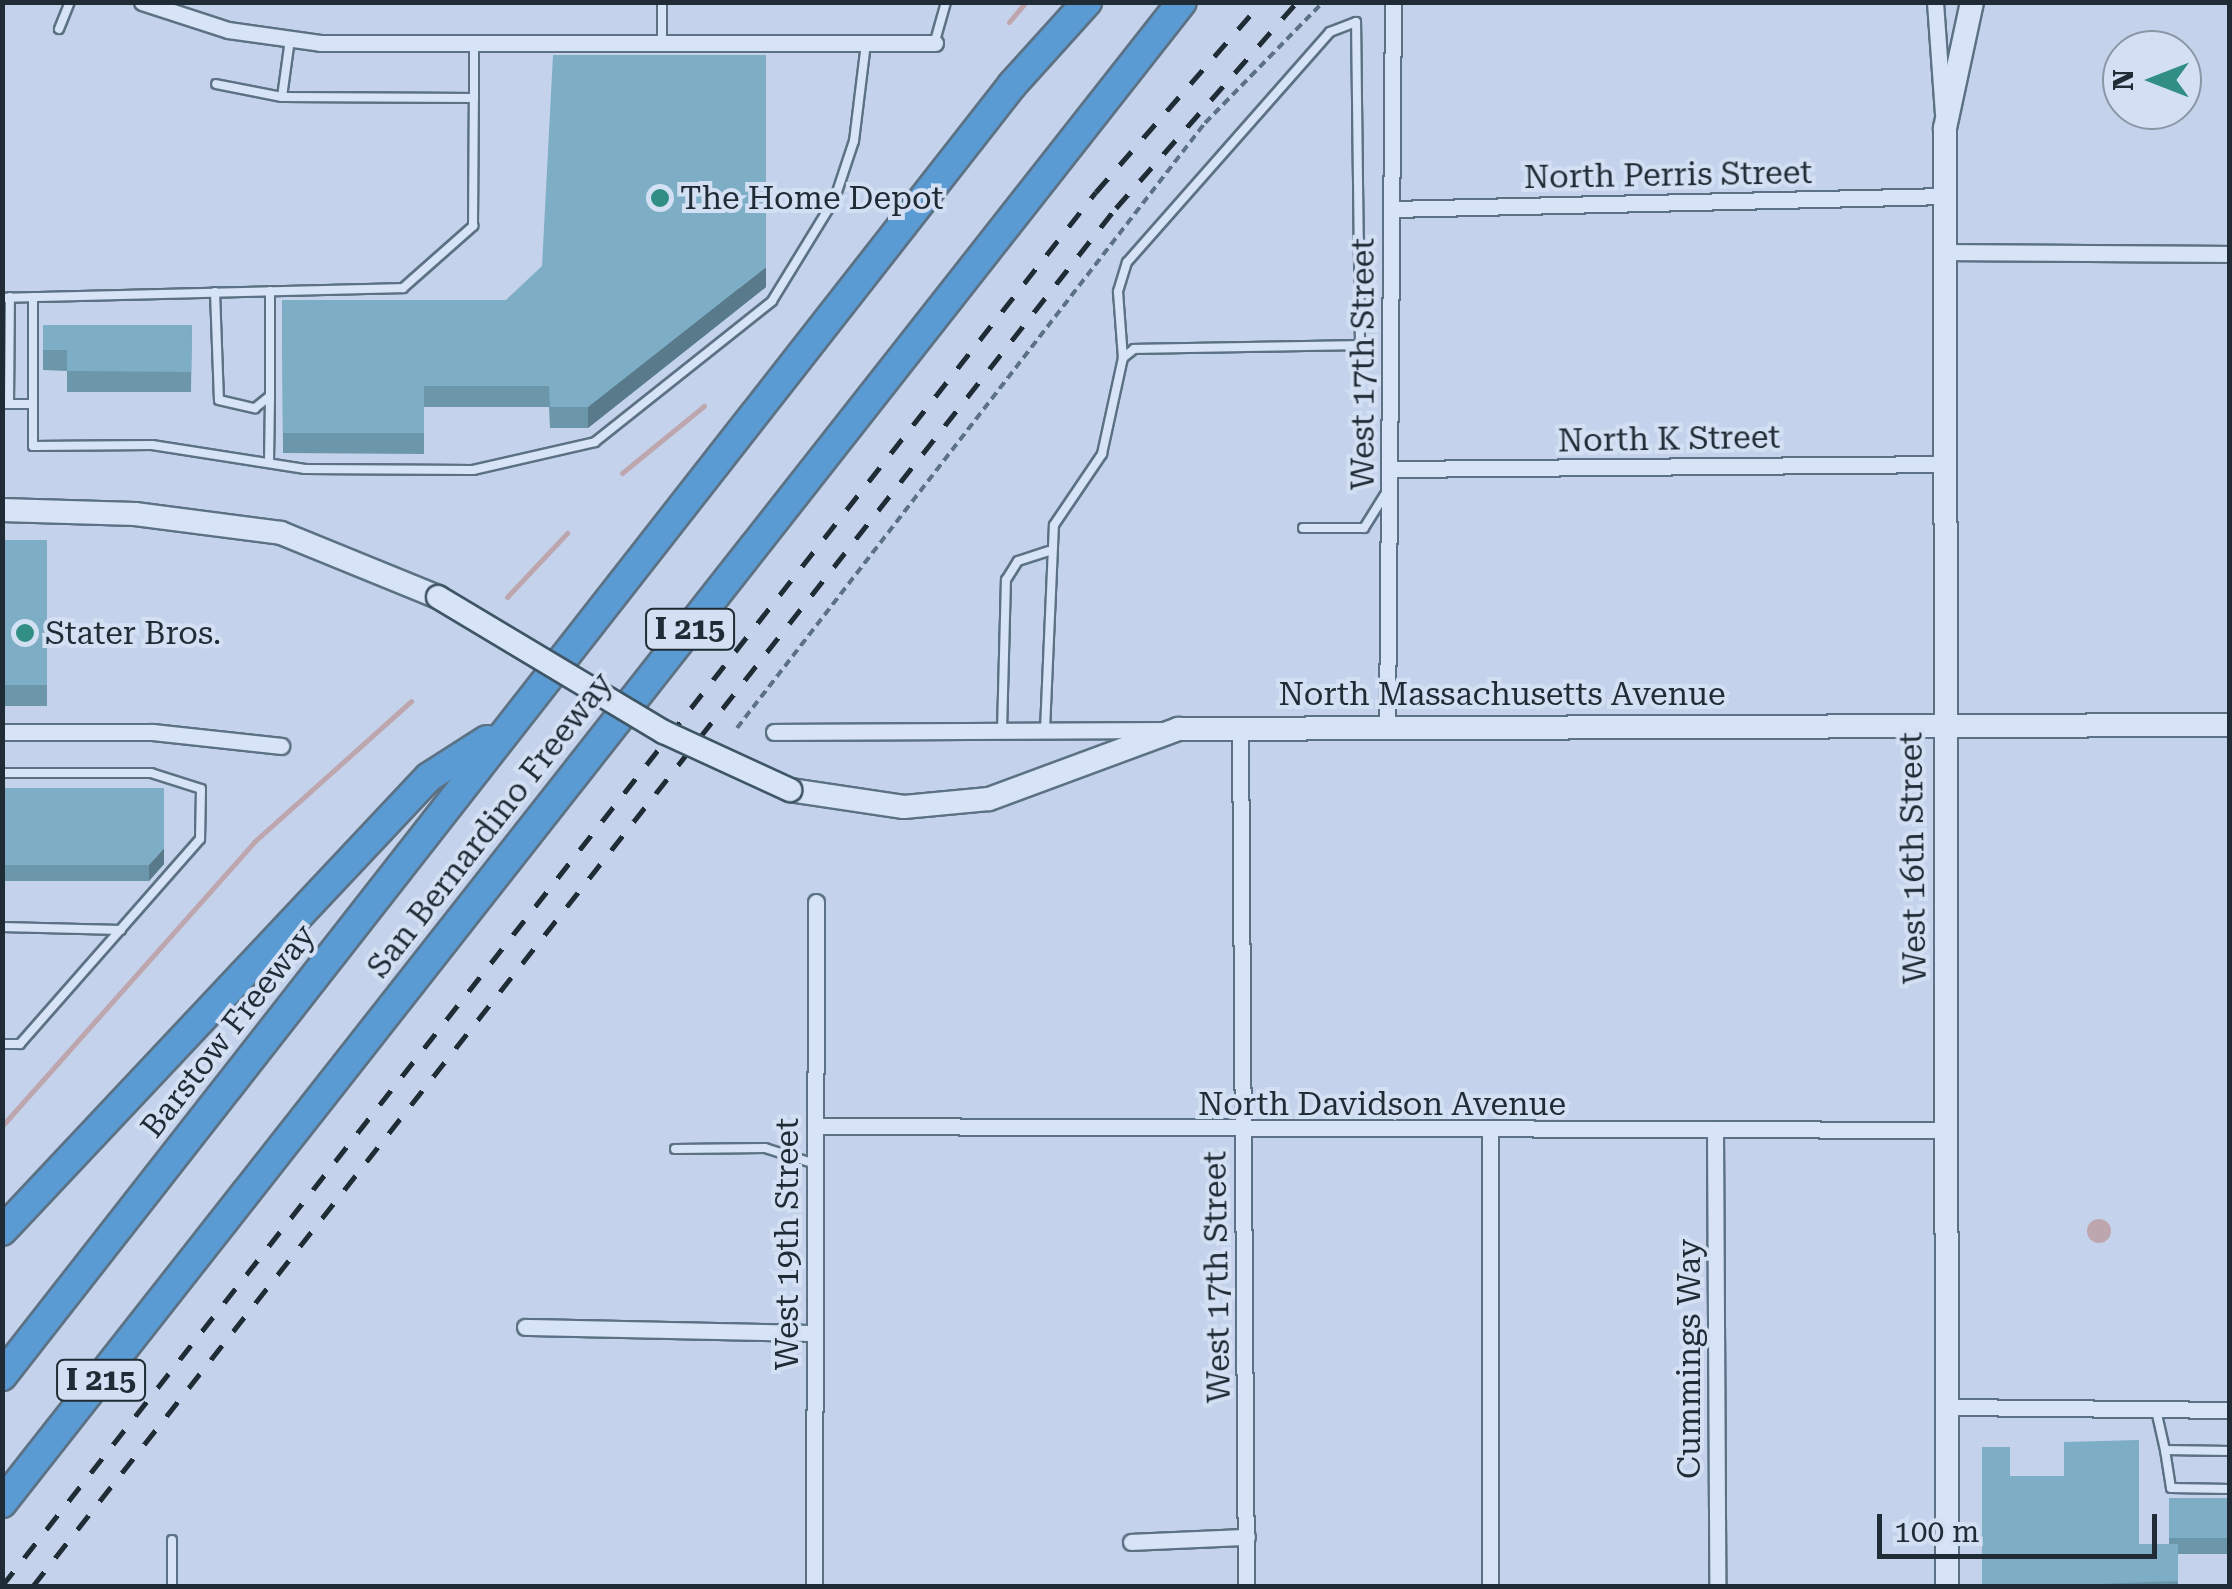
<!DOCTYPE html>
<html>
<head>
<meta charset="utf-8">
<style>
  body { margin:0 }
  #map { position:relative; width:2232px; height:1589px; overflow:hidden; background:#c4d3eb; font-family:"Roboto Serif",serif }
  div>[style] { position:absolute }
  [style*='--x'] { left:calc(var(--x)*1px); top:calc(var(--y)*1px); width:calc(var(--w)*1px); rotate:calc(var(--a)*1deg) }
  .water>* { inset:0; background:#bea6af }
  .round { border-radius:50% }
  .stream>* { height:5px; margin:-2.5px; padding:0 2.5px; transform-origin:2.5px; border-radius:2.5px; background:#bea6af }
  .path>* { height:4px; margin-top:-2px; transform-origin:0; background:repeating-linear-gradient(90deg,#5c7284 0 8px,transparent 0 13px) }
  .roads { filter:drop-shadow(2px 0 #5c7284) drop-shadow(-2px 0 #5c7284) drop-shadow(0 2px #5c7284) drop-shadow(0 -2px #5c7284) }
  .lane>* { height:8px; margin:-4px; padding:0 4px; transform-origin:4px; border-radius:4px; background:#d7e3f6 }
  .street>* { height:15px; margin:-7.5px; padding:0 7.5px; transform-origin:7.5px; border-radius:7.5px; background:#d7e3f6 }
  .secondary>* { height:22px; margin:-11px; padding:0 11px; transform-origin:11px; border-radius:11px; background:#d7e3f6 }
  .highway>* { height:28px; margin:-14px; padding:0 14px; transform-origin:14px; border-radius:14px; background:#5b9bd4 }
  .rail>* { height:5px; margin-top:-2.5px; transform-origin:0; background:repeating-linear-gradient(90deg,#1f2c35 0 18px,transparent 0 36px) }
  .bridges { filter:drop-shadow(2px 0 #3f5666) drop-shadow(-2px 0 #3f5666) drop-shadow(0 2px #3f5666) drop-shadow(0 -2px #3f5666) }
  .secondary-bridge>* { height:22px; margin:-11px; padding:0 11px; transform-origin:11px; border-radius:11px; background:#d7e3f6 }
  .wall>* { inset:0; background:#6c96aa; transform-origin:0 0 }
  .shaded-wall>* { inset:0; background:#587a8b }
  .building>* { inset:0; background:#7daec6; transform-origin:0 0 }
  .dots>* { width:28px; height:28px; translate:-50% -50%; box-sizing:border-box; border:5px solid #d3dff3; border-radius:50% }
  span { translate:-50% -50%; white-space:nowrap; text-align:center; line-height:1.15; -webkit-text-stroke:8px #d3dff3; paint-order:stroke }
  .shield-label span { padding:2px 8px; background:#d3dff3; border:2px solid; border-radius:8px; -webkit-text-stroke-width:0 }
  .shield-label { font-size:30px; color:#1f2c35; font-weight:700 }
  .street-label { font-size:32px; color:#1f2c35 }
  .poi-label { font-size:32px; color:#1f2c35 }
  .left { translate:0 -50%; text-align:left }
  .frame { position:absolute; inset:0; border:5px solid #1f2c35; pointer-events:none }
  .north { position:absolute; left:2102px; top:30px; width:100px; height:100px; box-sizing:border-box; background:#d3dff3; border:2px solid #8b97a7; border-radius:50%; rotate:270deg; font-size:28px; font-weight:700; line-height:40px; text-align:center; color:#1f2c35 }
  .north::after { content:''; display:block; margin:auto; width:35px; height:45px; background:#308e85; clip-path:polygon(50% 0,100% 100%,50% 72%,0 100%) }
  .scale { position:absolute; left:1877px; top:1514px; width:280px; height:45px; box-sizing:border-box; border:5px solid #1f2c35; border-top:0; padding-left:12px; font-size:30px; line-height:35px; white-space:nowrap; color:#1f2c35; -webkit-text-stroke:8px #d3dff3; paint-order:stroke }
</style>
</head>
<body>
<div id="map">
  <div class="water">
    <div class="round" style="left:2087px;top:1219px;width:24px;height:24px"></div>
  </div>
  <div class="stream">
    <div style="--x:1009;--y:22;--w:26;--a:-50"></div>
    <div style="--x:622;--y:473;--w:106;--a:-39.3"></div>
    <div style="--x:507;--y:597;--w:88;--a:-46.8"></div>
    <div style="--x:2;--y:1126;--w:380;--a:-48.4"></div>
    <div style="--x:254;--y:842;--w:211;--a:-41.9"></div>
  </div>
  <div class="path">
    <div style="--x:737;--y:728;--w:765;--a:-52.28"></div>
    <div style="--x:1205;--y:123;--w:169;--a:-45.7"></div>
  </div>
  <div class="roads">
    <div class="lane">
      <div style="--x:662;--y:2;--w:41;--a:90"></div>
      <div style="--x:59;--y:29;--w:29;--a:-68"></div>
      <div style="--x:935;--y:41;--w:41;--a:-74.2"></div>
      <div style="--x:282;--y:97;--w:59;--a:-82.1"></div>
      <div style="--x:474;--y:98;--w:56;--a:-90"></div>
      <div style="--x:215;--y:292;--w:108;--a:87.9"></div>
      <div style="--x:219;--y:400;--w:37;--a:13"></div>
      <div style="--x:255;--y:408;--w:19;--a:-39"></div>
      <div style="--x:270;--y:396;--w:105;--a:-90"></div>
      <div style="--x:2;--y:298;--w:401;--a:-1.4"></div>
      <div style="--x:403;--y:288;--w:94;--a:-41.5"></div>
      <div style="--x:473;--y:226;--w:128;--a:-89.6"></div>
      <div style="--x:474;--y:98;--w:192;--a:-179.7"></div>
      <div style="--x:282;--y:97;--w:67;--a:-168.9"></div>
      <div style="--x:2;--y:404;--w:31;--a:0"></div>
      <div style="--x:33;--y:404;--w:42;--a:90"></div>
      <div style="--x:33;--y:446;--w:119;--a:-0.5"></div>
      <div style="--x:152;--y:445;--w:155;--a:8.9"></div>
      <div style="--x:305;--y:469;--w:168;--a:0.3"></div>
      <div style="--x:473;--y:470;--w:125;--a:-12.9"></div>
      <div style="--x:595;--y:442;--w:226;--a:-38.5"></div>
      <div style="--x:772;--y:301;--w:121;--a:-58.5"></div>
      <div style="--x:835;--y:198;--w:60;--a:-71.6"></div>
      <div style="--x:854;--y:141;--w:99;--a:-83"></div>
      <div style="--x:9;--y:404;--w:107;--a:-89.5"></div>
      <div style="--x:33;--y:404;--w:107;--a:-90"></div>
      <div style="--x:269;--y:462;--w:66;--a:-89.1"></div>
      <div style="--x:1303;--y:528;--w:61;--a:0"></div>
      <div style="--x:1364;--y:528;--w:39;--a:-58"></div>
      <div style="--x:1045;--y:730;--w:205;--a:-87.5"></div>
      <div style="--x:1054;--y:525;--w:86;--a:-55.9"></div>
      <div style="--x:1102;--y:454;--w:98;--a:-77.7"></div>
      <div style="--x:1123;--y:358;--w:14;--a:-39"></div>
      <div style="--x:1134;--y:349;--w:226;--a:-1"></div>
      <div style="--x:1360;--y:345;--w:323;--a:-90.7"></div>
      <div style="--x:1356;--y:22;--w:28;--a:159"></div>
      <div style="--x:1330;--y:32;--w:307;--a:131.4"></div>
      <div style="--x:1127;--y:262;--w:31;--a:107"></div>
      <div style="--x:1118;--y:292;--w:66;--a:85.7"></div>
      <div style="--x:1002;--y:731;--w:151;--a:-88.5"></div>
      <div style="--x:1006;--y:580;--w:22;--a:-58"></div>
      <div style="--x:1018;--y:561;--w:32;--a:-18"></div>
      <div style="--x:2;--y:773;--w:149;--a:0"></div>
      <div style="--x:151;--y:773;--w:52;--a:17.7"></div>
      <div style="--x:201;--y:789;--w:50;--a:91.1"></div>
      <div style="--x:200;--y:839;--w:273;--a:131.3"></div>
      <div style="--x:20;--y:1044;--w:18;--a:180"></div>
      <div style="--x:2;--y:927;--w:119;--a:1.4"></div>
      <div style="--x:675;--y:1149;--w:90;--a:-0.6"></div>
      <div style="--x:765;--y:1148;--w:52;--a:17.7"></div>
      <div style="--x:2156;--y:1410;--w:41;--a:77.3"></div>
      <div style="--x:2165;--y:1450;--w:65;--a:0.9"></div>
      <div style="--x:2165;--y:1450;--w:38;--a:81"></div>
      <div style="--x:2171;--y:1488;--w:59;--a:1"></div>
      <div style="--x:172;--y:1586;--w:46;--a:-90"></div>
    </div>
    <div class="street">
      <div style="--x:142;--y:2;--w:90;--a:18"></div>
      <div style="--x:228;--y:30;--w:93;--a:8"></div>
      <div style="--x:320;--y:43;--w:615;--a:0"></div>
      <div style="--x:1935;--y:2;--w:111;--a:85.9"></div>
      <div style="--x:1391;--y:209;--w:556;--a:-1.34"></div>
      <div style="--x:1947;--y:252;--w:283;--a:0.4"></div>
      <div style="--x:1390;--y:469;--w:558;--a:-0.51"></div>
      <div style="--x:1240;--y:727;--w:859;--a:89.6"></div>
      <div style="--x:1387;--y:727;--w:725;--a:-89.53"></div>
      <div style="--x:2;--y:732;--w:151;--a:0"></div>
      <div style="--x:153;--y:732;--w:129;--a:6.2"></div>
      <div style="--x:774;--y:732;--w:386;--a:-0.3"></div>
      <div style="--x:815;--y:1126;--w:1134;--a:0.2"></div>
      <div style="--x:1715;--y:1130;--w:456;--a:89.7"></div>
      <div style="--x:1490;--y:1132;--w:454;--a:90"></div>
      <div style="--x:525;--y:1327;--w:289;--a:1.2"></div>
      <div style="--x:1949;--y:1407;--w:281;--a:0.6"></div>
      <div style="--x:1131;--y:1542;--w:116;--a:-2.5"></div>
      <div style="--x:814;--y:1586;--w:684;--a:-89.83"></div>
    </div>
    <div class="secondary">
      <div style="--x:2;--y:510;--w:133;--a:1.7"></div>
      <div style="--x:135;--y:514;--w:147;--a:7.4"></div>
      <div style="--x:281;--y:533;--w:170;--a:22.2"></div>
      <div style="--x:790;--y:790;--w:115;--a:8.5"></div>
      <div style="--x:904;--y:807;--w:85;--a:-5.4"></div>
      <div style="--x:989;--y:799;--w:202;--a:-20.3"></div>
      <div style="--x:1178;--y:729;--w:1052;--a:-0.22"></div>
      <div style="--x:1947;--y:1586;--w:1458;--a:-90.08"></div>
      <div style="--x:1945;--y:128;--w:129;--a:-77.9"></div>
    </div>
    <div class="highway">
      <div style="--x:2;--y:1231;--w:623;--a:-46.76"></div>
      <div style="--x:429;--y:777;--w:69;--a:-32.5"></div>
      <div style="--x:2;--y:1376;--w:1639;--a:-51.96"></div>
      <div style="--x:1012;--y:85;--w:112;--a:-47.9"></div>
      <div style="--x:2;--y:1503;--w:1909;--a:-51.83"></div>
    </div>
  </div>
  <div class="rail">
    <div style="--x:2;--y:1586;--w:1772;--a:-51.88"></div>
    <div style="--x:1096;--y:192;--w:252;--a:-48.9"></div>
    <div style="--x:33;--y:1586;--w:1753;--a:-51.84"></div>
    <div style="--x:1116;--y:208;--w:274;--a:-48.7"></div>
  </div>
  <div class="bridges">
    <div class="secondary-bridge">
      <div style="--x:438;--y:597;--w:263;--a:30.9"></div>
      <div style="--x:664;--y:732;--w:139;--a:24.7"></div>
    </div>
  </div>
  <div class="wall">
    <div style="clip-path:polygon(766px 287px,588px 428px,550px 428px,549px 407px,424px 407px,424px 454px,283px 453px,282px 300px,506px 300px)"></div>
    <div style="clip-path:polygon(43px 325px,192px 325px,191px 392px,67px 392px,67px 371px,43px 370px)"></div>
    <div style="left:2px;top:540px;width:45px;height:166px"></div>
    <div style="clip-path:polygon(2px 788px,164px 864px,149px 881px,2px 881px)"></div>
    <div style="clip-path:polygon(2010px 1476px,2139px 1544px,2169px 1544px,2169px 1498px,2230px 1498px,2230px 1554px,2178px 1554px,2178px 1586px,1982px 1586px)"></div>
  </div>
  <div class="shaded-wall">
    <div style="clip-path:polygon(766px 267px,766px 287px,588px 428px,588px 407px)"></div>
    <div style="clip-path:polygon(164px 848px,164px 864px,149px 881px,149px 865px)"></div>
  </div>
  <div class="building">
    <div style="clip-path:polygon(553px 55px,766px 55px,766px 267px,588px 407px,550px 407px,549px 386px,424px 386px,424px 433px,283px 433px,282px 300px,506px 300px,542px 266px)"></div>
    <div style="clip-path:polygon(43px 325px,192px 325px,191px 372px,67px 371px,67px 350px,43px 350px)"></div>
    <div style="left:2px;top:540px;width:45px;height:145px"></div>
    <div style="clip-path:polygon(2px 788px,164px 788px,164px 848px,149px 865px,2px 865px)"></div>
    <div style="clip-path:polygon(2139px 1440px,2139px 1544px,2178px 1544px,2178px 1581px,2099px 1584px,2099px 1586px,1982px 1586px,1982px 1447px,2010px 1447px,2010px 1476px,2064px 1476px,2064px 1442px)"></div>
    <div style="left:2169px;top:1498px;width:61px;height:40px"></div>
  </div>
  <div class="dots">
    <div style="left:660px;top:198px;background:#308e85"></div>
    <div style="left:25px;top:633px;background:#308e85"></div>
  </div>
  <div class="shield-label">
    <span style="left:690px;top:629px">I 215</span>
    <span style="left:101px;top:1380px">I 215</span>
  </div>
  <div class="street-label">
    <span style="left:1668px;top:175px;rotate:-1deg">North Perris Street</span>
    <span style="left:1363px;top:364px;rotate:-90deg">West 17th Street</span>
    <span style="left:1669px;top:439px;rotate:-1deg">North K Street</span>
    <span style="left:1502px;top:694px">North Massachusetts Avenue</span>
    <span style="left:490px;top:825px;rotate:-52deg">San Bernardino Freeway</span>
    <span style="left:1913px;top:858px;rotate:-91deg">West 16th Street</span>
    <span style="left:228px;top:1031px;rotate:-52deg">Barstow Freeway</span>
    <span style="left:1382px;top:1104px">North Davidson Avenue</span>
    <span style="left:787px;top:1244px;rotate:-90deg">West 19th Street</span>
    <span style="left:1217px;top:1277px;rotate:-91deg">West 17th Street</span>
    <span style="left:1689px;top:1359px;rotate:-90deg">Cummings Way</span>
  </div>
  <div class="poi-label">
    <span class="left" style="left:680px;top:198px">The Home Depot</span>
    <span class="left" style="left:45px;top:633px">Stater Bros.</span>
  </div>
  <div class="frame"></div>
  <div class="north">N</div>
  <div class="scale">100 m</div>
</div>
</body>
</html>
